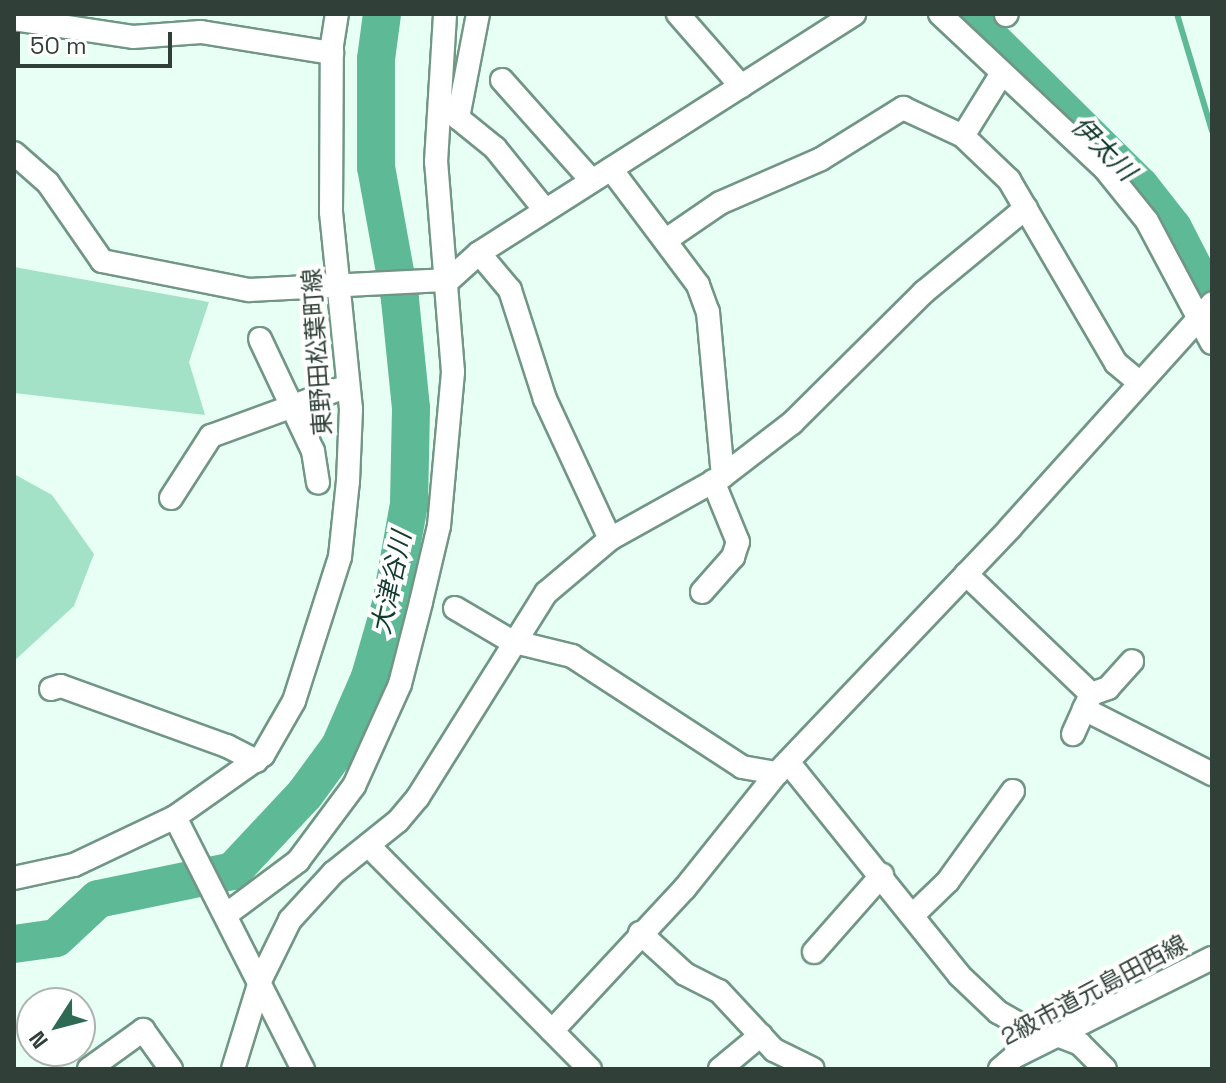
<!DOCTYPE html>
<html>
<head>
<meta charset="utf-8">
<style>
  body { margin:0 }
  #map { position:relative; width:1226px; height:1083px; overflow:hidden; background:#e7fff4; font-family:"Space Grotesk","Noto Sans JP",sans-serif }
  div>[style] { position:absolute }
  [style*='--x'] { left:calc(var(--x)*1px); top:calc(var(--y)*1px); width:calc(var(--w)*1px); rotate:calc(var(--a)*1deg) }
  .green>* { inset:0; background:#a3e2c7 }
  .stream>* { height:6px; margin:-3px; padding:0 3px; transform-origin:3px; border-radius:3px; background:#5eb996 }
  .river>* { height:38px; margin:-19px; padding:0 19px; transform-origin:19px; border-radius:19px; background:#5eb996 }
  .roads { filter:drop-shadow(2px 0 #719686) drop-shadow(-2px 0 #719686) drop-shadow(0 2px #719686) drop-shadow(0 -2px #719686) }
  .minor>* { height:22px; margin:-11px; padding:0 11px; transform-origin:11px; border-radius:11px; background:#fff }
  span { translate:-50% -50%; white-space:nowrap; text-align:center; line-height:1.15; -webkit-text-stroke:8px #fff; paint-order:stroke }
  .street-label { font-size:24px; color:#304039 }
  .water-label { font-size:26px; color:#123b2c; font-style:italic }
  .frame { position:absolute; inset:0; border:16px solid #304039; pointer-events:none }
  .north { position:absolute; left:16px; top:987px; width:80px; height:80px; box-sizing:border-box; background:#fff; border:2px solid #acb3b0; border-radius:50%; rotate:234deg; font-size:22px; font-weight:700; line-height:32px; text-align:center; color:#304039 }
  .north::after { content:''; display:block; margin:auto; width:28px; height:36px; background:#2e6a54; clip-path:polygon(50% 0,100% 100%,50% 72%,0 100%) }
  .scale { position:absolute; left:16px; top:32px; width:156px; height:36px; box-sizing:border-box; border:4px solid #304039; border-top:0; padding-left:10px; font-size:24px; line-height:28px; white-space:nowrap; color:#304039; -webkit-text-stroke:6px #fff; paint-order:stroke }
</style>
</head>
<body>
<div id="map">
  <div class="green">
    <div style="clip-path:polygon(14px 267px,209px 302px,189px 362px,205px 415px,14px 393px)"></div>
    <div style="clip-path:polygon(14px 474px,52px 495px,94px 554px,74px 606px,14px 661px)"></div>
  </div>
  <div class="stream">
    <div style="--x:1177;--y:14;--w:122;--a:73.3"></div>
  </div>
  <div class="river">
    <div style="--x:966;--y:14;--w:245;--a:44.7"></div>
    <div style="--x:1140;--y:186;--w:53;--a:51.8"></div>
    <div style="--x:1173;--y:228;--w:85;--a:62.8"></div>
    <div style="--x:14;--y:944;--w:42;--a:-8.1"></div>
    <div style="--x:56;--y:938;--w:57;--a:-42.9"></div>
    <div style="--x:98;--y:899;--w:138;--a:-11.7"></div>
    <div style="--x:233;--y:871;--w:105;--a:-46.9"></div>
    <div style="--x:305;--y:794;--w:59;--a:-53.9"></div>
    <div style="--x:340;--y:746;--w:75;--a:-66.5"></div>
    <div style="--x:370;--y:677;--w:76;--a:-74"></div>
    <div style="--x:391;--y:604;--w:102;--a:-79.8"></div>
    <div style="--x:409;--y:504;--w:96;--a:-88.8"></div>
    <div style="--x:411;--y:408;--w:110;--a:-95.8"></div>
    <div style="--x:400;--y:299;--w:134;--a:-100.3"></div>
    <div style="--x:376;--y:167;--w:108;--a:-90"></div>
    <div style="--x:376;--y:59;--w:45;--a:-82.4"></div>
  </div>
  <div class="roads">
    <div class="minor">
      <div style="--x:478;--y:14;--w:106;--a:100.9"></div>
      <div style="--x:458;--y:118;--w:48;--a:39"></div>
      <div style="--x:495;--y:148;--w:80;--a:51.1"></div>
      <div style="--x:678;--y:14;--w:96;--a:48.8"></div>
      <div style="--x:940;--y:14;--w:228;--a:43.2"></div>
      <div style="--x:1106;--y:170;--w:65;--a:51.2"></div>
      <div style="--x:1147;--y:221;--w:138;--a:62"></div>
      <div style="--x:1006;--y:15;--w:1;--a:-45"></div>
      <div style="--x:14;--y:19;--w:120;--a:8.6"></div>
      <div style="--x:133;--y:37;--w:68;--a:-4.2"></div>
      <div style="--x:201;--y:32;--w:133;--a:9.1"></div>
      <div style="--x:502;--y:80;--w:135;--a:48.3"></div>
      <div style="--x:963;--y:136;--w:74;--a:-58.2"></div>
      <div style="--x:14;--y:153;--w:45;--a:41.4"></div>
      <div style="--x:48;--y:183;--w:95;--a:55.3"></div>
      <div style="--x:102;--y:261;--w:150;--a:11.2"></div>
      <div style="--x:249;--y:290;--w:200;--a:-2.9"></div>
      <div style="--x:449;--y:280;--w:40;--a:-42"></div>
      <div style="--x:479;--y:253;--w:445;--a:-32.5"></div>
      <div style="--x:611;--y:169;--w:145;--a:53.1"></div>
      <div style="--x:698;--y:285;--w:29;--a:70"></div>
      <div style="--x:708;--y:312;--w:165;--a:84.8"></div>
      <div style="--x:666;--y:240;--w:65;--a:-34.4"></div>
      <div style="--x:720;--y:203;--w:110;--a:-23.5"></div>
      <div style="--x:821;--y:159;--w:97;--a:-31.9"></div>
      <div style="--x:903;--y:108;--w:66;--a:25"></div>
      <div style="--x:963;--y:136;--w:64;--a:43.7"></div>
      <div style="--x:1009;--y:180;--w:212;--a:59.7"></div>
      <div style="--x:1116;--y:363;--w:30;--a:40"></div>
      <div style="--x:479;--y:253;--w:48;--a:50"></div>
      <div style="--x:510;--y:290;--w:114;--a:72.2"></div>
      <div style="--x:545;--y:399;--w:154;--a:65.1"></div>
      <div style="--x:260;--y:339;--w:124;--a:64.7"></div>
      <div style="--x:313;--y:451;--w:32;--a:81"></div>
      <div style="--x:171;--y:498;--w:74;--a:-57.2"></div>
      <div style="--x:211;--y:436;--w:146;--a:-20.1"></div>
      <div style="--x:966;--y:574;--w:173;--a:43.8"></div>
      <div style="--x:1091;--y:694;--w:44;--a:114.2"></div>
      <div style="--x:702;--y:592;--w:47;--a:-48.5"></div>
      <div style="--x:733;--y:557;--w:16;--a:-72"></div>
      <div style="--x:738;--y:542;--w:66;--a:-112.3"></div>
      <div style="--x:455;--y:608;--w:65;--a:30.5"></div>
      <div style="--x:511;--y:641;--w:63;--a:13.8"></div>
      <div style="--x:572;--y:656;--w:203;--a:33.1"></div>
      <div style="--x:742;--y:767;--w:36;--a:10"></div>
      <div style="--x:51;--y:689;--w:10;--a:-17"></div>
      <div style="--x:61;--y:686;--w:177;--a:19.9"></div>
      <div style="--x:227;--y:746;--w:33;--a:27"></div>
      <div style="--x:1091;--y:694;--w:18;--a:-19"></div>
      <div style="--x:1108;--y:688;--w:36;--a:-48"></div>
      <div style="--x:1084;--y:709;--w:144;--a:26.9"></div>
      <div style="--x:788;--y:762;--w:273;--a:51.2"></div>
      <div style="--x:959;--y:975;--w:54;--a:43.5"></div>
      <div style="--x:998;--y:1012;--w:56;--a:29.7"></div>
      <div style="--x:175;--y:817;--w:283;--a:63.1"></div>
      <div style="--x:369;--y:846;--w:314;--a:45.3"></div>
      <div style="--x:14;--y:878;--w:61;--a:-12.2"></div>
      <div style="--x:74;--y:865;--w:112;--a:-25.4"></div>
      <div style="--x:175;--y:817;--w:108;--a:-35.2"></div>
      <div style="--x:263;--y:755;--w:62;--a:-60.1"></div>
      <div style="--x:294;--y:701;--w:151;--a:-72.3"></div>
      <div style="--x:340;--y:557;--w:76;--a:-84"></div>
      <div style="--x:348;--y:481;--w:72;--a:-87.6"></div>
      <div style="--x:351;--y:409;--w:198;--a:-95.8"></div>
      <div style="--x:331;--y:212;--w:167;--a:-89.7"></div>
      <div style="--x:332;--y:45;--w:31;--a:-81"></div>
      <div style="--x:227;--y:914;--w:89;--a:-36.7"></div>
      <div style="--x:298;--y:861;--w:94;--a:-53.3"></div>
      <div style="--x:354;--y:786;--w:112;--a:-65.7"></div>
      <div style="--x:400;--y:684;--w:85;--a:-75.6"></div>
      <div style="--x:421;--y:602;--w:78;--a:-76.7"></div>
      <div style="--x:439;--y:526;--w:155;--a:-84.8"></div>
      <div style="--x:453;--y:372;--w:211;--a:-94.6"></div>
      <div style="--x:436;--y:162;--w:148;--a:-86.5"></div>
      <div style="--x:914;--y:914;--w:47;--a:-44.1"></div>
      <div style="--x:948;--y:881;--w:111;--a:-54.2"></div>
      <div style="--x:640;--y:933;--w:61;--a:42.3"></div>
      <div style="--x:685;--y:974;--w:38;--a:27"></div>
      <div style="--x:719;--y:991;--w:81;--a:47"></div>
      <div style="--x:774;--y:1050;--w:43;--a:26"></div>
      <div style="--x:814;--y:952;--w:103;--a:-48.6"></div>
      <div style="--x:552;--y:1031;--w:195;--a:-47.1"></div>
      <div style="--x:685;--y:888;--w:147;--a:-51.3"></div>
      <div style="--x:777;--y:773;--w:338;--a:-46.4"></div>
      <div style="--x:1010;--y:528;--w:302;--a:-48"></div>
      <div style="--x:1057;--y:1035;--w:25;--a:21"></div>
      <div style="--x:1080;--y:1044;--w:35;--a:45"></div>
      <div style="--x:89;--y:1069;--w:67;--a:-35.8"></div>
      <div style="--x:143;--y:1030;--w:48;--a:54.3"></div>
      <div style="--x:233;--y:1069;--w:92;--a:-72.9"></div>
      <div style="--x:260;--y:981;--w:68;--a:-63.8"></div>
      <div style="--x:290;--y:920;--w:64;--a:-47.5"></div>
      <div style="--x:333;--y:873;--w:83;--a:-38.7"></div>
      <div style="--x:398;--y:821;--w:31;--a:-50"></div>
      <div style="--x:418;--y:797;--w:241;--a:-57.9"></div>
      <div style="--x:546;--y:593;--w:84;--a:-40.2"></div>
      <div style="--x:610;--y:539;--w:129;--a:-29.1"></div>
      <div style="--x:723;--y:476;--w:87;--a:-37.5"></div>
      <div style="--x:792;--y:423;--w:186;--a:-44.8"></div>
      <div style="--x:924;--y:292;--w:132;--a:-39.5"></div>
      <div style="--x:720;--y:1069;--w:53;--a:-39.7"></div>
      <div style="--x:1000;--y:1069;--w:18;--a:-41"></div>
      <div style="--x:1014;--y:1057;--w:221;--a:-26.6"></div>
    </div>
  </div>
  <div class="street-label">
    <span style="left:317px;top:352px;rotate:-94deg">東野田松葉町線</span>
    <span style="left:1094px;top:990px;rotate:-28deg">2級市道元島田西線</span>
  </div>
  <div class="water-label">
    <span style="left:1103px;top:149px;rotate:45deg">伊太川</span>
    <span style="left:392px;top:583px;rotate:-78deg">大津谷川</span>
  </div>
  <div class="frame"></div>
  <div class="north">N</div>
  <div class="scale">50 m</div>
</div>
</body>
</html>
